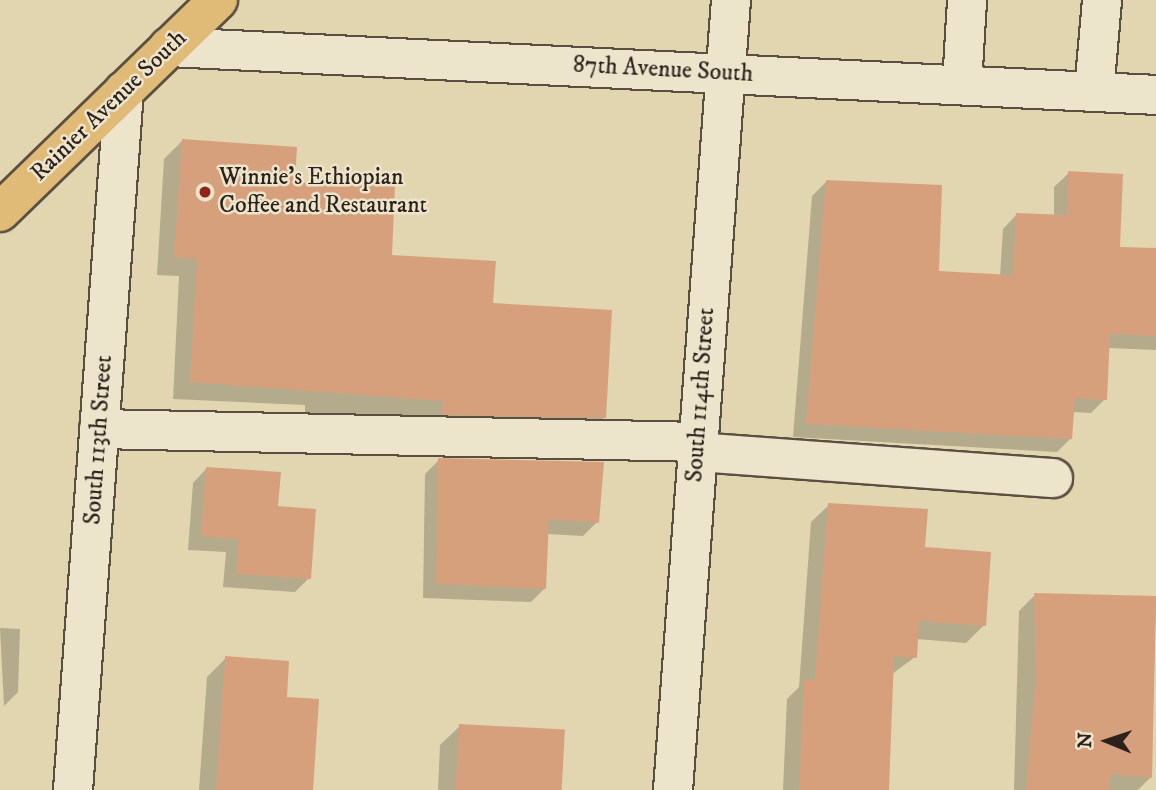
<!DOCTYPE html>
<html>
<head>
<meta charset="utf-8">
<style>
  body { margin:0 }
  #map { position:relative; width:1156px; height:790px; overflow:hidden; background:#e1d6af; font-family:"IM FELL DW Pica",serif }
  div>[style] { position:absolute }
  [style*='--x'] { left:calc(var(--x)*1px); top:calc(var(--y)*1px); width:calc(var(--w)*1px); rotate:calc(var(--a)*1deg) }
  .shadow>* { inset:0; background:#0003 }
  .building>* { inset:0; background:#d7a07d; transform-origin:0 0 }
  .roads { filter:drop-shadow(2px 0 #5a4f40) drop-shadow(-2px 0 #5a4f40) drop-shadow(0 2px #5a4f40) drop-shadow(0 -2px #5a4f40) }
  .minor>* { height:38px; margin:-19px; padding:0 19px; transform-origin:19px; border-radius:19px; background:#ece4cb }
  .major>* { height:38px; margin:-19px; padding:0 19px; transform-origin:19px; border-radius:19px; background:#e0bb78 }
  .dots>* { width:19px; height:19px; translate:-50% -50%; box-sizing:border-box; border:4px solid #ece4cb; border-radius:50% }
  span { translate:-50% -50%; white-space:nowrap; text-align:center; line-height:1.15; -webkit-text-stroke:5px #ece4cb; paint-order:stroke }
  .street-label { font-size:24px; color:#2d221b }
  .poi-label { font-size:24px; color:#2d221b }
  .left { translate:0 -50%; text-align:left }
  .north { position:absolute; left:1072px; top:706px; width:70px; height:70px; -webkit-text-stroke:5px #ece4cb; paint-order:stroke; rotate:272deg; font-size:19px; font-weight:700; line-height:28px; text-align:center; color:#2d221b }
  .north::after { content:''; display:block; margin:auto; width:24px; height:32px; background:#2d221b; clip-path:polygon(50% 0,100% 100%,50% 72%,0 100%) }
</style>
</head>
<body>
<div id="map">
  <div class="shadow">
    <div style="clip-path:polygon(182px 141px,293px 183px,390px 257px,491px 304px,604px 417px,586px 436px,305px 413px,305px 405px,173px 399px,179px 276px,157px 275px,164px 159px)"></div>
    <div style="clip-path:polygon(1069px 173px,1118px 248px,1156px 250px,1156px 350px,1108px 348px,1105px 399px,1091px 413px,1072px 412px,1071px 438px,1057px 452px,793px 437px,812px 196px,826px 182px,937px 273px,1000px 276px,1003px 229px,1017px 214px,1054px 216px,1054px 187px)"></div>
    <div style="clip-path:polygon(439px 460px,597px 522px,583px 536px,547px 534px,545px 588px,531px 602px,423px 598px,425px 474px)"></div>
    <div style="clip-path:polygon(207px 468px,276px 508px,309px 578px,295px 592px,223px 587px,226px 552px,188px 550px,193px 483px)"></div>
    <div style="clip-path:polygon(829px 505px,923px 548px,984px 625px,966px 643px,916px 639px,915px 657px,892px 674px,887px 790px,783px 790px,787px 699px,799px 687px,811px 522px)"></div>
    <div style="clip-path:polygon(1035px 595px,1156px 598px,1151px 777px,1138px 790px,1014px 790px,1019px 611px)"></div>
    <div style="clip-path:polygon(0 628px,20px 629px,18px 692px,4px 706px)"></div>
    <div style="clip-path:polygon(226px 658px,285px 698px,311px 790px,199px 790px,207px 677px)"></div>
    <div style="clip-path:polygon(460px 726px,561px 790px,438px 790px,440px 745px)"></div>
  </div>
  <div class="building">
    <div style="clip-path:polygon(182px 139px,297px 147px,295px 182px,395px 186px,392px 255px,496px 261px,493px 303px,612px 310px,606px 418px,442px 415px,443px 401px,190px 382px,197px 259px,174px 257px)"></div>
    <div style="clip-path:polygon(1068px 171px,1123px 174px,1120px 247px,1156px 248px,1156px 336px,1110px 334px,1107px 400px,1075px 398px,1072px 439px,806px 424px,826px 180px,942px 185px,939px 271px,1013px 275px,1016px 213px,1067px 215px)"></div>
    <div style="clip-path:polygon(438px 458px,604px 462px,599px 523px,549px 519px,546px 589px,436px 584px)"></div>
    <div style="clip-path:polygon(206px 467px,281px 472px,278px 506px,316px 509px,311px 579px,236px 574px,239px 539px,201px 536px)"></div>
    <div style="clip-path:polygon(828px 503px,928px 509px,925px 547px,991px 552px,986px 626px,919px 621px,917px 658px,894px 656px,889px 790px,799px 790px,804px 679px,815px 680px)"></div>
    <div style="clip-path:polygon(1034px 593px,1156px 596px,1152px 778px,1111px 774px,1109px 790px,1026px 790px,1036px 674px)"></div>
    <div style="clip-path:polygon(225px 656px,289px 661px,287px 697px,319px 699px,313px 790px,216px 790px)"></div>
    <div style="left:459px;top:724px;width:106px;height:66px;rotate:3deg"></div>
  </div>
  <div class="roads">
    <div class="minor">
      <div style="--x:169;--y:47;--w:988;--a:2.78"></div>
      <div style="--x:962;--y:85;--w:85;--a:-86.6"></div>
      <div style="--x:1094;--y:92;--w:92;--a:-85"></div>
      <div style="--x:99;--y:429;--w:599;--a:1.24"></div>
      <div style="--x:697;--y:452;--w:357;--a:4.2"></div>
      <div style="--x:73;--y:790;--w:701;--a:-85.83"></div>
      <div style="--x:673;--y:790;--w:792;--a:-85.8"></div>
    </div>
    <div class="major">
      <div style="--x:0;--y:212;--w:304;--a:-44.2"></div>
    </div>
  </div>
  <div class="dots">
    <div style="left:205px;top:192px;background:#8f2418"></div>
  </div>
  <div class="street-label">
    <span style="left:663px;top:70px;rotate:3deg">87th Avenue South</span>
    <span style="left:109px;top:106px;rotate:-44deg">Rainier Avenue South</span>
    <span style="left:701px;top:395px;rotate:-86deg">South 114th Street</span>
    <span style="left:99px;top:440px;rotate:-86deg">South 113th Street</span>
  </div>
  <div class="poi-label">
    <span class="left" style="left:219px;top:192px">Winnie's Ethiopian<br>Coffee and Restaurant</span>
  </div>
  <div class="north">N</div>
</div>
</body>
</html>
